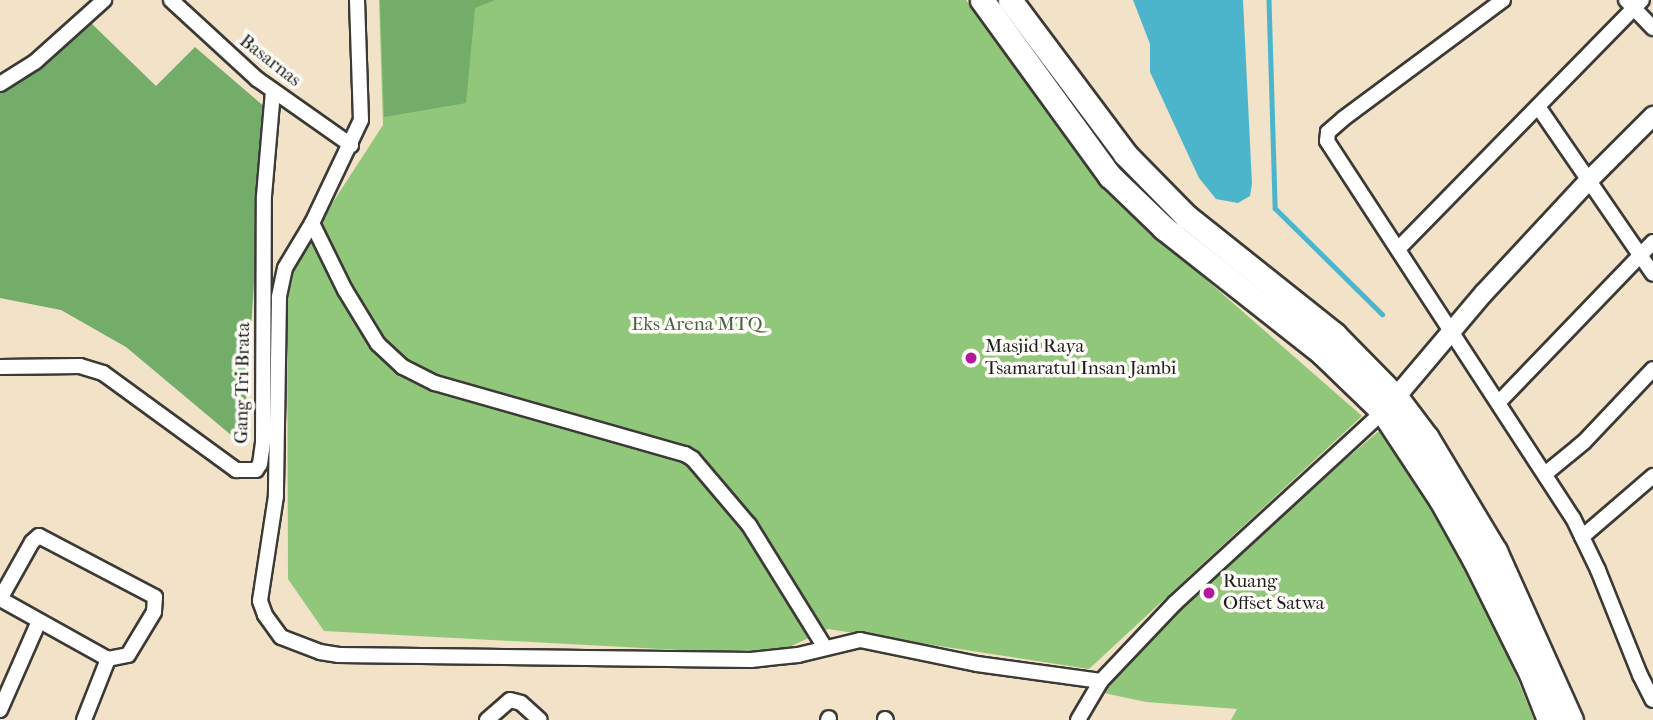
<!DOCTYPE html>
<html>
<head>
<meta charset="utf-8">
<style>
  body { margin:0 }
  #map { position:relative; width:1653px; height:720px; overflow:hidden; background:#f2e2c7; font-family:"IM FELL French Canon",serif }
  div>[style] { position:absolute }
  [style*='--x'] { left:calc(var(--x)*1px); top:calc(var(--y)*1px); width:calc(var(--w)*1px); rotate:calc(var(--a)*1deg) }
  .green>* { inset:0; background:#90c77a }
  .forest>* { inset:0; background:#74ac6a }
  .water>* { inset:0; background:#4db5cb }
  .stream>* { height:4.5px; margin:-2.25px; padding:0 2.25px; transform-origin:2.25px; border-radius:2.25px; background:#4db5cb }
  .roads { filter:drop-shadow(2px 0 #3c3a36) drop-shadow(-2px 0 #3c3a36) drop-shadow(0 2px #3c3a36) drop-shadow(0 -2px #3c3a36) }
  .minor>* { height:14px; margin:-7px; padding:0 7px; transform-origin:7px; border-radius:7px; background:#fff }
  .tertiary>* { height:18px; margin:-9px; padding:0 9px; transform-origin:9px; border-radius:9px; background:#fff }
  .trunk>* { height:23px; margin:-11.5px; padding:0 11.5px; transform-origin:11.5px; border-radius:11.5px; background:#fff }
  .dots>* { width:19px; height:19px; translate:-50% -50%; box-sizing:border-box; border:4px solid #fdfcf7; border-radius:50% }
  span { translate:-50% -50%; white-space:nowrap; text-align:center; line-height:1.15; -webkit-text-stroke:7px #fdfcf7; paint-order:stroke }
  .street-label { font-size:19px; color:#1c1c1c }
  .park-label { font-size:19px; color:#4a6042 }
  .poi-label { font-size:19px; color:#1c1c1c }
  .left { translate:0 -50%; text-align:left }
</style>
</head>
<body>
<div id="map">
  <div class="green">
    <div style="clip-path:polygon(379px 0,966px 0,1113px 198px,1362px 416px,1089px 669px,828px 629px,772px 655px,324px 631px,288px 579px,287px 273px,383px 125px)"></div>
    <div style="clip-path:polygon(1379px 431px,1427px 501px,1470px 577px,1506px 651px,1534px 720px,1231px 720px,1237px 709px,1146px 702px,1104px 693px,1124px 663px,1226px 561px)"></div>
  </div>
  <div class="forest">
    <div style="clip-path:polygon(380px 0,495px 0,475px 8px,466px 103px,384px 117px)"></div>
    <div style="clip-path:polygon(91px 23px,156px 86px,195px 47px,266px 108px,243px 445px,126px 347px,61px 310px,0 298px,0 92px)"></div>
  </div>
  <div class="water">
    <div style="clip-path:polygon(1133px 0,1243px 0,1252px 184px,1250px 196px,1238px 203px,1216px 199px,1199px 178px,1150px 72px,1150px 44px)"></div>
  </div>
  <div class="stream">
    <div style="--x:1269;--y:0;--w:208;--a:88.3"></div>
    <div style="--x:1275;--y:208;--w:151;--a:44.7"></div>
  </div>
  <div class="roads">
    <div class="minor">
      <div style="--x:171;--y:0;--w:117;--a:42.6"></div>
      <div style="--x:257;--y:79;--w:115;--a:35.1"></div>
      <div style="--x:357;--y:0;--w:120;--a:88.1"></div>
      <div style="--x:361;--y:120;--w:114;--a:115.4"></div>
      <div style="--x:312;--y:223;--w:52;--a:121"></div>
      <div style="--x:285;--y:268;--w:30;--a:102"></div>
      <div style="--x:279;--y:297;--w:199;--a:90.9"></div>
      <div style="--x:276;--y:496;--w:106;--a:98.7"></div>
      <div style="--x:260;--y:601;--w:15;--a:70"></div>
      <div style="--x:265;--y:615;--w:27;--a:54"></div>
      <div style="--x:281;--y:637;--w:42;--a:21"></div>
      <div style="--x:320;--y:652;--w:19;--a:9"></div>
      <div style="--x:339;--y:655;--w:412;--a:0.7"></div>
      <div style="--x:751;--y:660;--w:47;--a:-6.1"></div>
      <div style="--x:798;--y:655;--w:64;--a:-13.6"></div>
      <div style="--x:860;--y:640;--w:119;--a:11.6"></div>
      <div style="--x:977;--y:664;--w:125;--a:7.8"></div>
      <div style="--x:1503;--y:0;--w:199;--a:143.4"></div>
      <div style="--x:1343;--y:119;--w:20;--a:139"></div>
      <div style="--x:1328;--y:132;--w:9;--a:96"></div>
      <div style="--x:1327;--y:141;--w:450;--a:56.9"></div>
      <div style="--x:1573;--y:518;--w:58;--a:64.3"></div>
      <div style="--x:1598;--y:570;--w:113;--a:68.2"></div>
      <div style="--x:1640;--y:675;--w:28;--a:63"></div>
      <div style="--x:1626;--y:0;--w:39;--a:46"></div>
      <div style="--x:0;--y:84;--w:41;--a:-32.2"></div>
      <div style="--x:35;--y:62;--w:93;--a:-41.9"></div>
      <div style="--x:1539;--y:108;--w:201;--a:55.5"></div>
      <div style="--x:312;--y:223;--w:75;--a:63.8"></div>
      <div style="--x:345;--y:290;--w:63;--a:58.6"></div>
      <div style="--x:378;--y:344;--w:34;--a:43"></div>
      <div style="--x:403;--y:367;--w:36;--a:27"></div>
      <div style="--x:435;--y:383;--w:260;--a:15.9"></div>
      <div style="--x:685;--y:454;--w:9;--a:32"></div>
      <div style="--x:693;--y:459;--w:87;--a:49.7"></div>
      <div style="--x:749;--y:525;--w:142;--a:58.2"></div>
      <div style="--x:1399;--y:248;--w:347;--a:-45.6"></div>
      <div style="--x:0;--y:367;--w:80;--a:-0.7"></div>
      <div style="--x:80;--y:366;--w:24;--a:17"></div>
      <div style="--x:103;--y:373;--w:165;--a:36.1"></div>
      <div style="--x:236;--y:470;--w:20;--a:0"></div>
      <div style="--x:256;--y:470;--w:7;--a:-56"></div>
      <div style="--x:260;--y:464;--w:21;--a:-82"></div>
      <div style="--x:263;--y:443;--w:247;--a:-89.8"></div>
      <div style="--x:264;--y:196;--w:106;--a:-85.1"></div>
      <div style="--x:1499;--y:402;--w:222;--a:-46.1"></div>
      <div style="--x:1545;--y:474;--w:50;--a:-39.4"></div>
      <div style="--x:1584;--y:442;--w:100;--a:-46.6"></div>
      <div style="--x:39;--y:536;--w:131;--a:27.7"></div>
      <div style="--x:155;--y:597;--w:15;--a:94"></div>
      <div style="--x:154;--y:612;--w:50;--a:121.2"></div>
      <div style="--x:128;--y:655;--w:20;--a:169"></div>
      <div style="--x:108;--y:659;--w:124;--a:-150.9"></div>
      <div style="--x:0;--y:599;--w:65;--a:-60.7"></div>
      <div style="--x:32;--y:542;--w:9;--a:-41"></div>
      <div style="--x:1582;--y:537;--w:94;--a:-40.7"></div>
      <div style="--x:0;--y:710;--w:97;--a:-66.3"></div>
      <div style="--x:885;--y:719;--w:1;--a:45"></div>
      <div style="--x:84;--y:720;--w:66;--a:-68.5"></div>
      <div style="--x:487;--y:720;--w:30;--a:-41"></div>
      <div style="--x:510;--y:700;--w:11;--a:15"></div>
      <div style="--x:521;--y:703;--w:25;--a:42"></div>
      <div style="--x:828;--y:720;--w:2;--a:-63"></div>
      <div style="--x:1078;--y:720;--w:45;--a:-59.5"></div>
      <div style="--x:1101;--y:681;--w:108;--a:-46.5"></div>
      <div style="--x:1175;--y:603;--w:282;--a:-42.6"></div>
    </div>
    <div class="tertiary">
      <div style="--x:1396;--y:397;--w:136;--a:-49.8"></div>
      <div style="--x:1484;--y:293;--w:154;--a:-47.1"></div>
      <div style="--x:1589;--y:180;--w:91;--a:-45"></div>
    </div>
    <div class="trunk">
      <div style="--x:982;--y:0;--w:218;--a:54"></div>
      <div style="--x:1110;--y:176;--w:75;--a:43.9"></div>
      <div style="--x:1164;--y:228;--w:201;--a:38.3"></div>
      <div style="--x:1322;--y:353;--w:85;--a:44"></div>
      <div style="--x:1383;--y:412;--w:105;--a:56.6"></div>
      <div style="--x:1441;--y:500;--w:68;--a:60.8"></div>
      <div style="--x:1474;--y:559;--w:128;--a:63.6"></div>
      <div style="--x:1531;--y:674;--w:49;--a:68.6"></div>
      <div style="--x:1010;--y:0;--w:192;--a:53.2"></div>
      <div style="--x:1125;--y:154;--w:88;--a:45.5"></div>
      <div style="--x:1187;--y:217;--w:188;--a:38.5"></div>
      <div style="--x:1334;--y:334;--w:88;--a:45.5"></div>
      <div style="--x:1396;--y:397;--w:51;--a:52.9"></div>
      <div style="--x:1427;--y:438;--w:132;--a:59"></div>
      <div style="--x:1495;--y:551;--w:185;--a:65.8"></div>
    </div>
  </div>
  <div class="dots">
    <div style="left:971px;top:358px;background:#b5179e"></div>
    <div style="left:1209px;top:593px;background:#b5179e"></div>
  </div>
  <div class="street-label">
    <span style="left:270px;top:61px;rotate:38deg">Basarnas</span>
    <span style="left:243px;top:383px;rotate:-89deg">Gang Tri Brata</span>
  </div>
  <div class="park-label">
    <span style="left:697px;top:325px">Eks Arena MTQ</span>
  </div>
  <div class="poi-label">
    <span class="left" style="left:985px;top:358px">Masjid Raya<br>Tsamaratul Insan Jambi</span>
    <span class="left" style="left:1223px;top:593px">Ruang<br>Offset Satwa</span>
  </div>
</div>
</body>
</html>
